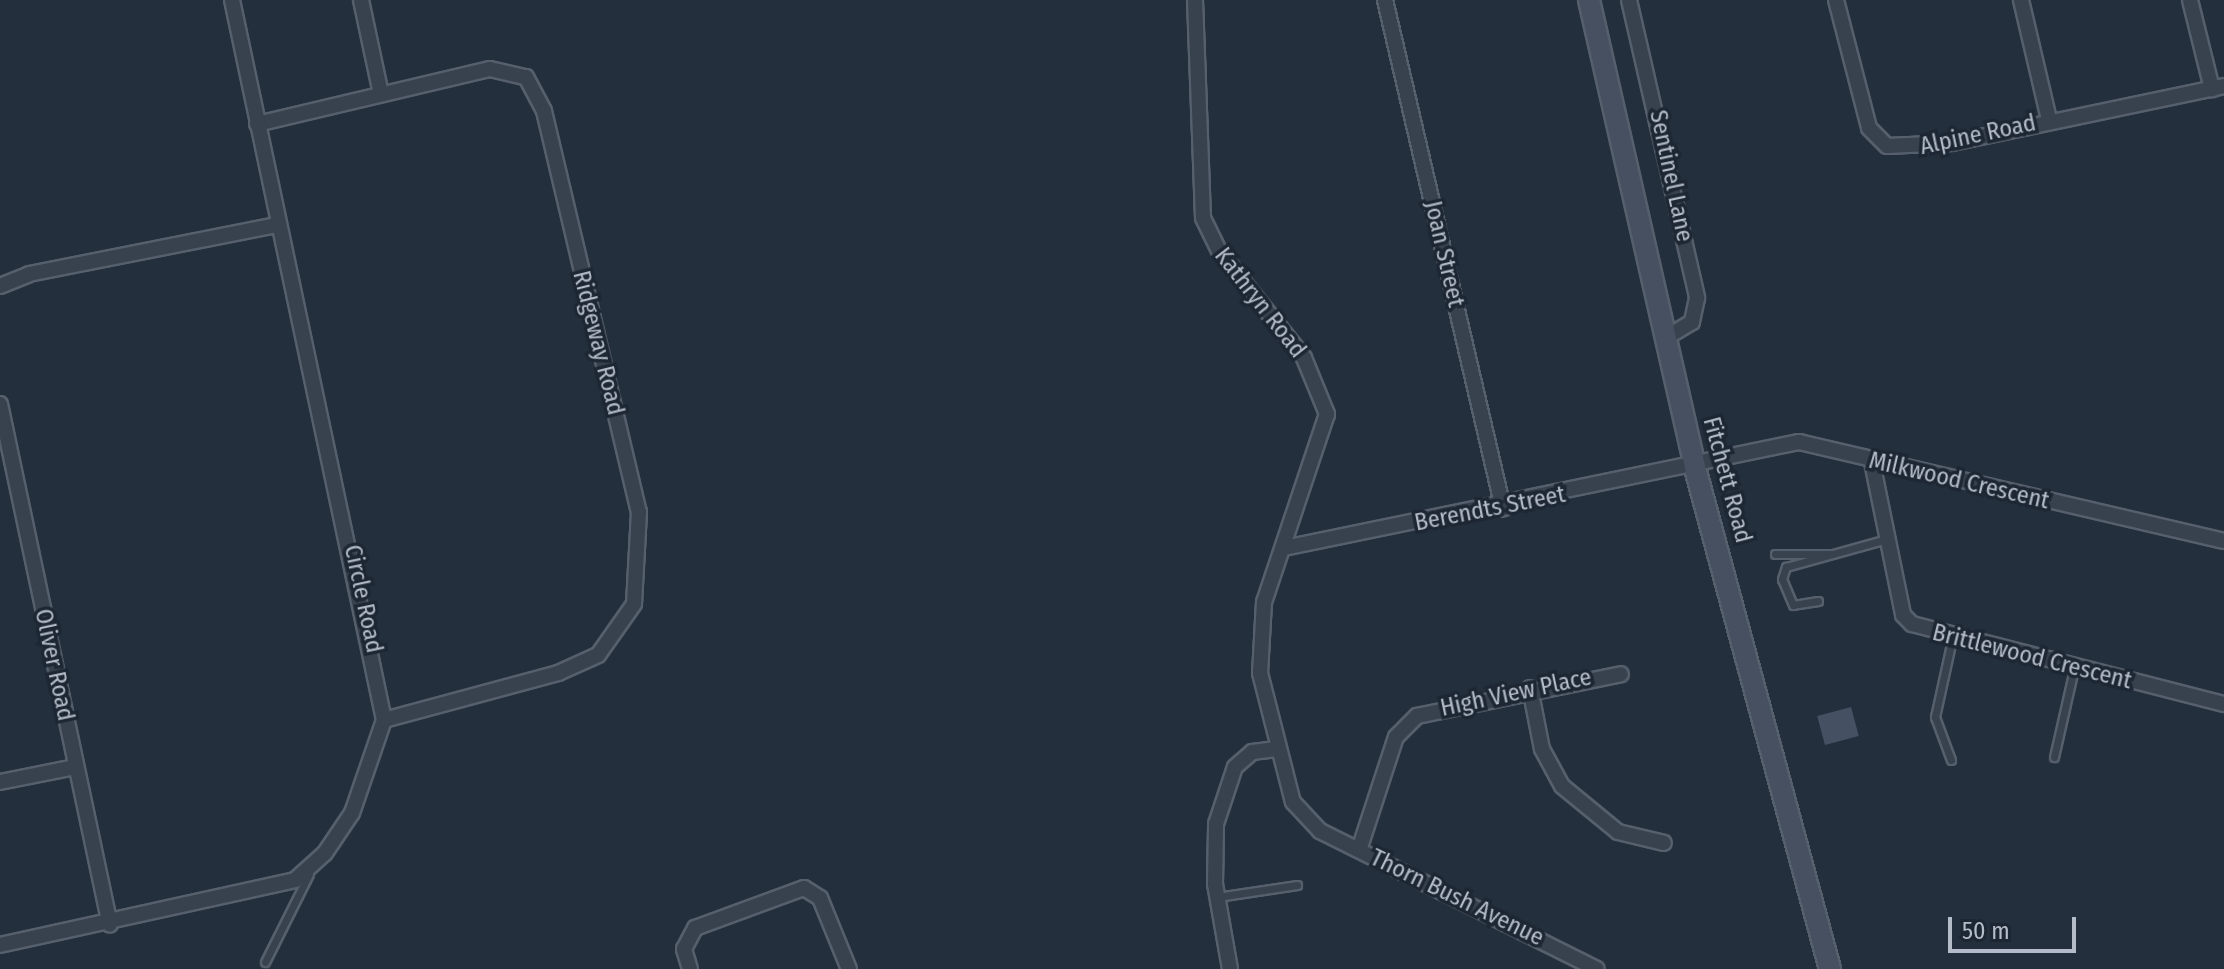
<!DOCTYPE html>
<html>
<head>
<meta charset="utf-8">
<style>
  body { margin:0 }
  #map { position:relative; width:2224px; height:969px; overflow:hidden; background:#242f3e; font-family:"Fira Sans Condensed",sans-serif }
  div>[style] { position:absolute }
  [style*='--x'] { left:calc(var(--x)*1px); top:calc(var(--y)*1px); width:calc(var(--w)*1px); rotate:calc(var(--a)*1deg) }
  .building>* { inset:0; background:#455162; transform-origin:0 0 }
  .roads { filter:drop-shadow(2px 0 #565f6c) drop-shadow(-2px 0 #565f6c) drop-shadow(0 2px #565f6c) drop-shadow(0 -2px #565f6c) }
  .lane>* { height:7px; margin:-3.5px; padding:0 3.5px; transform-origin:3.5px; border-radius:3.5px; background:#38414e }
  .street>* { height:14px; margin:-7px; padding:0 7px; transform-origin:7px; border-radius:7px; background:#38414e }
  .secondary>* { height:20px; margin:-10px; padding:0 10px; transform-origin:10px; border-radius:10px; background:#465061 }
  span { translate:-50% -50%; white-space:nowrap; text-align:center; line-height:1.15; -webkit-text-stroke:7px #1d2633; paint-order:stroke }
  .street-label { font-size:24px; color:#b4bcc9 }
  .scale { position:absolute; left:1948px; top:917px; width:128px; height:36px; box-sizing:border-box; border:4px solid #b4bcc9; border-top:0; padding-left:10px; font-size:24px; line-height:28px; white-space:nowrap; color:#b4bcc9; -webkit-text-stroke:6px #1d2633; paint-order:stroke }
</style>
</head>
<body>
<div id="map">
  <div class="building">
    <div style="left:1851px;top:707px;width:30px;height:35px;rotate:75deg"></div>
  </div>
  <div class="roads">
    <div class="lane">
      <div style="--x:1775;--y:554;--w:57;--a:0"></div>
      <div style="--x:1818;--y:601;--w:25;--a:171"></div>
      <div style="--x:1793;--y:605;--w:28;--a:-113"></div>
      <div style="--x:1782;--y:579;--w:13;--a:-72"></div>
      <div style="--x:1786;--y:567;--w:105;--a:-15.5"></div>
      <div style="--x:2054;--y:757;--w:90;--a:-77.2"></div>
      <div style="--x:1951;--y:760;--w:46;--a:-110.4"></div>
      <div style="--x:1935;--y:717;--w:79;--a:-77.6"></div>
      <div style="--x:1217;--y:897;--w:81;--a:-8.5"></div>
      <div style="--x:265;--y:962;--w:98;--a:-63.4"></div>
    </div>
    <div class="street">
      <div style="--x:361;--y:0;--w:96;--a:78"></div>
      <div style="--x:1195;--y:0;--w:218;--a:87.9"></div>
      <div style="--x:1203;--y:218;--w:37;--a:64"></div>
      <div style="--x:1219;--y:251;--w:137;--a:51.5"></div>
      <div style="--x:1304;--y:358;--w:61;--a:67.7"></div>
      <div style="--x:1327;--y:414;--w:198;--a:108.5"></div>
      <div style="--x:1264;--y:602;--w:71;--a:93.2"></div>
      <div style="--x:1260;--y:673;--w:133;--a:75.7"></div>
      <div style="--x:1293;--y:802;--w:40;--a:47"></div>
      <div style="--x:1320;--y:831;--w:309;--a:26.5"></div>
      <div style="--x:1385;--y:0;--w:522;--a:76.92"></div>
      <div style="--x:1629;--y:0;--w:306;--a:77.1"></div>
      <div style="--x:1697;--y:298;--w:25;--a:102"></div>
      <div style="--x:1692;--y:322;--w:31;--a:149"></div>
      <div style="--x:1836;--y:0;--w:132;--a:75.5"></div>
      <div style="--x:1869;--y:128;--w:25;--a:45"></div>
      <div style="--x:1887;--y:146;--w:65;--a:-2.6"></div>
      <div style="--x:1952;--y:143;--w:278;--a:-11.8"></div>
      <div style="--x:2021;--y:0;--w:122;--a:76.8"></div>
      <div style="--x:2190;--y:0;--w:92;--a:76.1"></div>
      <div style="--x:257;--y:124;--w:239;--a:-13.3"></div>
      <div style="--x:490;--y:69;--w:37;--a:13"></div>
      <div style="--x:526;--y:77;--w:38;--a:62"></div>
      <div style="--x:544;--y:111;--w:412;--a:76.7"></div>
      <div style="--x:639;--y:512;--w:92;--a:93.1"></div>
      <div style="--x:634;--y:604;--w:62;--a:125.2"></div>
      <div style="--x:598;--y:655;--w:44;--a:155.8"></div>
      <div style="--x:558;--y:673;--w:180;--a:164.9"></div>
      <div style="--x:0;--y:286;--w:31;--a:-22"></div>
      <div style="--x:29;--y:274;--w:253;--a:-11.2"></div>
      <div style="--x:0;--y:404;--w:532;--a:78.08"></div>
      <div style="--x:1872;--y:462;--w:156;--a:78.5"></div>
      <div style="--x:1903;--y:615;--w:13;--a:45"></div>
      <div style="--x:1912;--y:624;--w:322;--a:14.4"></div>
      <div style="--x:1284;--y:548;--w:526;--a:-11.63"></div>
      <div style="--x:1799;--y:442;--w:436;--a:13.1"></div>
      <div style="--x:1530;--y:688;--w:62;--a:78.9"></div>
      <div style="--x:1542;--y:749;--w:42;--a:61.6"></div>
      <div style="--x:1562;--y:786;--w:72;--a:39.4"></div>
      <div style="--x:1618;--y:832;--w:47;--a:13.4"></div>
      <div style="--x:0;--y:782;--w:76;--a:-11.3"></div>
      <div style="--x:1359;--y:850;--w:119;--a:-71.9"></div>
      <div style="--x:1396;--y:737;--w:30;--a:-45"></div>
      <div style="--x:1417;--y:716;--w:208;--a:-11.6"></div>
      <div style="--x:0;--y:945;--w:302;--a:-12.4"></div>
      <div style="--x:295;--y:880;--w:40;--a:-42"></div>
      <div style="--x:325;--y:853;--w:48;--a:-56"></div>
      <div style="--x:352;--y:813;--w:98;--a:-71"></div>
      <div style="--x:384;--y:720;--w:736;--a:-101.92"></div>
      <div style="--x:690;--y:969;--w:21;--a:-107"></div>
      <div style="--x:684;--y:949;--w:24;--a:-62"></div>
      <div style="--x:695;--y:928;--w:116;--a:-20.2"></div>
      <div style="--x:804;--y:888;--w:19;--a:32"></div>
      <div style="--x:820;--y:898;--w:77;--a:67.8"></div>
      <div style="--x:1230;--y:969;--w:86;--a:-100"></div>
      <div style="--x:1215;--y:884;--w:60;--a:-89"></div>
      <div style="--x:1216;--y:824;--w:60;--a:-71.6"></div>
      <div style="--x:1235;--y:767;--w:23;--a:-41"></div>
      <div style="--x:1252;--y:752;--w:23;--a:-7"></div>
    </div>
    <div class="secondary">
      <div style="--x:1589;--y:0;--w:480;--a:77.2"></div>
      <div style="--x:1695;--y:468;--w:519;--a:74.92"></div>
    </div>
  </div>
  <div class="street-label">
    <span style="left:1978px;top:135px;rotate:-12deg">Alpine Road</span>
    <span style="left:1671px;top:176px;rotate:78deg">Sentinel Lane</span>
    <span style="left:1444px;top:254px;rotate:77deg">Joan Street</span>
    <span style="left:1260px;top:303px;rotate:52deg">Kathryn Road</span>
    <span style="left:598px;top:343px;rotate:76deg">Ridgeway Road</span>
    <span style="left:1727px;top:480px;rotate:75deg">Fitchett Road</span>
    <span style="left:1959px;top:481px;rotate:13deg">Milkwood Crescent</span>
    <span style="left:1490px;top:509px;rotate:-11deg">Berendts Street</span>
    <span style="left:363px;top:599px;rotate:78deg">Circle Road</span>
    <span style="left:2032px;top:657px;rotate:14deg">Brittlewood Crescent</span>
    <span style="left:54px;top:665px;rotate:78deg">Oliver Road</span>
    <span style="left:1516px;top:693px;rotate:-12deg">High View Place</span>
    <span style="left:1457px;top:898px;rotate:26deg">Thorn Bush Avenue</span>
  </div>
  <div class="scale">50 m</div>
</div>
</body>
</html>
